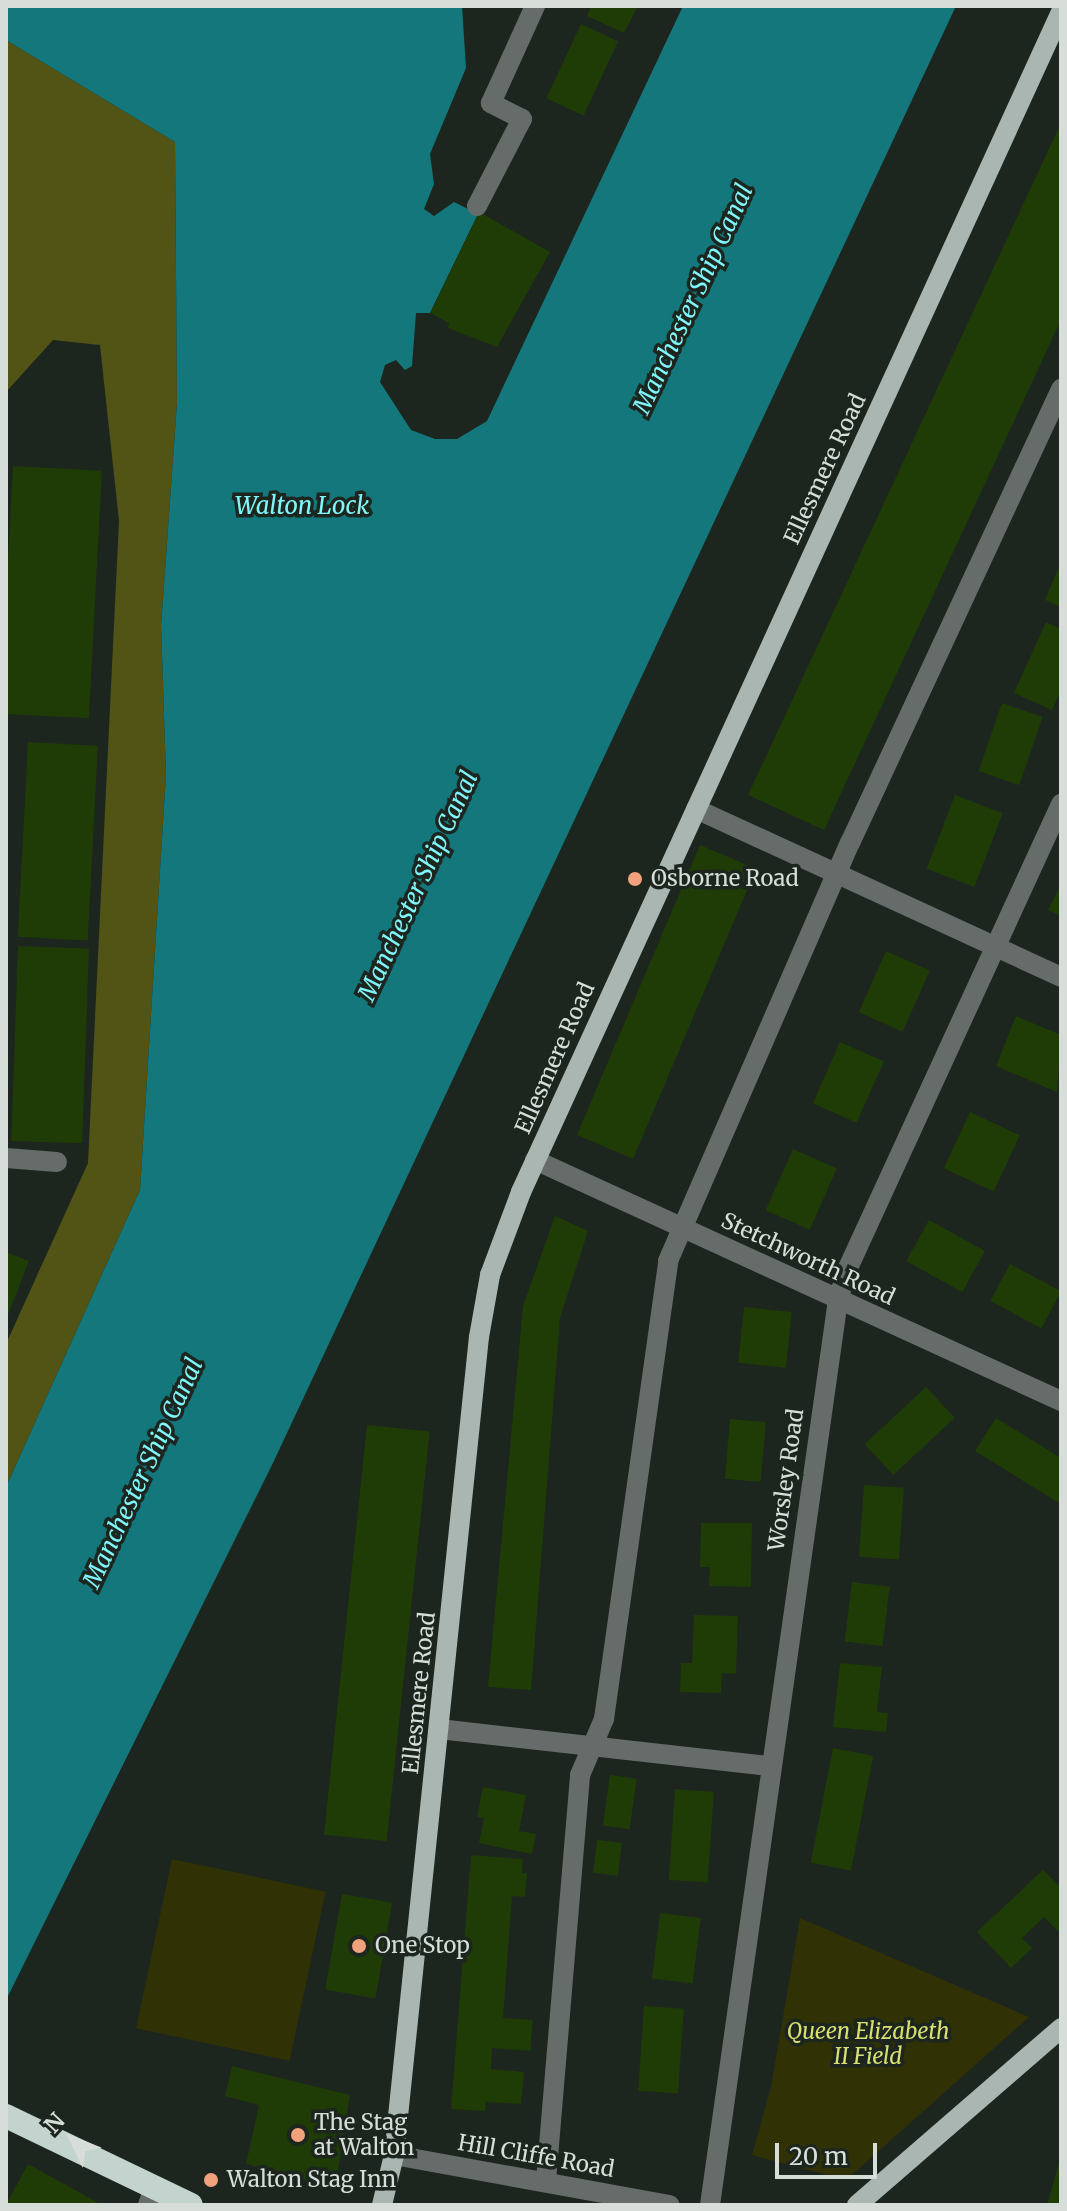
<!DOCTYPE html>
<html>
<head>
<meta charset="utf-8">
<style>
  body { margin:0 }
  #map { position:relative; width:1067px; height:2211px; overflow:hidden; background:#1c261f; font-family:Merriweather,serif }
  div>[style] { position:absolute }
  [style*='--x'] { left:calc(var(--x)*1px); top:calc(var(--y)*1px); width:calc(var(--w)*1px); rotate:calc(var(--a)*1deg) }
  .green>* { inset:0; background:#303205; transform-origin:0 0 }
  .forest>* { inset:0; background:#515414 }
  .water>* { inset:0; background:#13777b }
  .building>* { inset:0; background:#1f3b06; transform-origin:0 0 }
  .minor>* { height:20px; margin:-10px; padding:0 10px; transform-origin:10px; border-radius:10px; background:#666c6a }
  .major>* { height:20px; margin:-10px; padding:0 10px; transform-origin:10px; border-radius:10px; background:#a9b6b2 }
  .highway>* { height:24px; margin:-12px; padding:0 12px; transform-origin:12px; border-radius:12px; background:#c3d4cf }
  .dots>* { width:22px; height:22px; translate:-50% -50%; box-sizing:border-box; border:4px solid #1c261f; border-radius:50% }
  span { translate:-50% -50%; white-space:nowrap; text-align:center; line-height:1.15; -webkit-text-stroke:7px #1c261f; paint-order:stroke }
  .street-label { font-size:22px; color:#d7ded9 }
  .poi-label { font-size:22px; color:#d7ded9 }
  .left { translate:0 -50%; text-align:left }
  .park-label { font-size:22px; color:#d9df70; font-style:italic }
  .water-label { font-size:24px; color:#80f6fb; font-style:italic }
  .frame { position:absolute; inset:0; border:8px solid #d7ded9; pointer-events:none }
  .north { position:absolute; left:32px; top:2099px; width:80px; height:80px; -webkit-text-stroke:6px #1c261f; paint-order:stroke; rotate:313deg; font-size:22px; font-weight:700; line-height:32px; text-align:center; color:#d7ded9 }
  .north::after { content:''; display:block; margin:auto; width:28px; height:36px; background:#d7ded9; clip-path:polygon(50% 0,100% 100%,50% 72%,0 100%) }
  .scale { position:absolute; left:775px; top:2143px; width:102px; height:36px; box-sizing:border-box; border:4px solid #d7ded9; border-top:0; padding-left:10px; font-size:24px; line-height:28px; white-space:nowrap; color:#d7ded9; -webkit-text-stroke:6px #1c261f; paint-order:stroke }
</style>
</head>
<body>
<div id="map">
  <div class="green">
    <div style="left:172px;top:1859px;width:157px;height:173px;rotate:12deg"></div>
    <div style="clip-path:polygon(800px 1918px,1029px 2017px,846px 2180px,752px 2155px,771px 2087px)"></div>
  </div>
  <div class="forest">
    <div style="clip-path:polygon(6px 40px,175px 142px,177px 403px,161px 626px,166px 774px,140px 1190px,6px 1487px,6px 1344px,88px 1163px,119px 521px,100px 345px,53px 340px,6px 392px)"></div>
  </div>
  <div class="water">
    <div style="clip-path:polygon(6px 6px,462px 6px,466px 68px,430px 154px,434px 184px,424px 209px,434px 216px,454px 202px,478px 214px,430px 313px,416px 313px,412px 366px,405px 370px,396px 360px,385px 365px,380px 382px,411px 430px,435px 439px,457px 439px,487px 421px,683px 6px,956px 6px,272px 1465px,6px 2000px,6px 1487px,140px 1190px,166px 774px,161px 626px,177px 403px,175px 142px,6px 40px)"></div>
  </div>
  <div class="building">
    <div style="clip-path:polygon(591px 6px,638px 6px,624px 33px,587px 16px)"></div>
    <div style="left:581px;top:24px;width:41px;height:82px;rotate:25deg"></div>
    <div style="clip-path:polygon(1061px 123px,1061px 320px,824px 830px,748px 795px)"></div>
    <div style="clip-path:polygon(479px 212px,550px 252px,497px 347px,448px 328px,449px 323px,430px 313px)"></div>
    <div style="left:13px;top:466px;width:89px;height:248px;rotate:3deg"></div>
    <div style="clip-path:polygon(1061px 562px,1061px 607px,1045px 600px)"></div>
    <div style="clip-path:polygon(1046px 622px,1061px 629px,1061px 690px,1052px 710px,1014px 693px)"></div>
    <div style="left:1002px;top:703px;width:43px;height:72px;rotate:19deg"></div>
    <div style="left:28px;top:742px;width:70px;height:195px;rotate:3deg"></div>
    <div style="left:955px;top:795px;width:51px;height:79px;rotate:21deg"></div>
    <div style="left:700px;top:845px;width:61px;height:315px;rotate:23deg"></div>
    <div style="clip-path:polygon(1061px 884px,1061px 916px,1048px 910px)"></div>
    <div style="left:18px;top:946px;width:71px;height:195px;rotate:2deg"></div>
    <div style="left:886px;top:951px;width:48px;height:67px;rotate:24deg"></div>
    <div style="clip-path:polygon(1016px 1016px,1061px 1035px,1057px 1092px,996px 1066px)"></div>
    <div style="left:840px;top:1042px;width:48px;height:67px;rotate:24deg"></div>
    <div style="left:970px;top:1112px;width:55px;height:62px;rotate:25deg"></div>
    <div style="left:793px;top:1149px;width:48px;height:67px;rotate:24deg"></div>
    <div style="clip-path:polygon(555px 1216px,588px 1231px,560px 1318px,531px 1690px,488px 1687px,523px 1306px)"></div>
    <div style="left:929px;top:1220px;width:64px;height:47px;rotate:29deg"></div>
    <div style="clip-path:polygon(6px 1252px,29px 1261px,6px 1320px)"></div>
    <div style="left:1010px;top:1264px;width:58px;height:42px;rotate:28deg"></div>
    <div style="left:744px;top:1307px;width:48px;height:56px;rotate:6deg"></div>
    <div style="left:926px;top:1387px;width:42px;height:84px;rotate:47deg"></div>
    <div style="clip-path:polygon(996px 1418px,1061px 1458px,1059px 1503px,975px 1451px)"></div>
    <div style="left:730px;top:1419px;width:36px;height:60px;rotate:5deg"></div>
    <div style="left:367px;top:1425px;width:63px;height:412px;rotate:6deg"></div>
    <div style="left:864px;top:1485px;width:40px;height:72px;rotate:4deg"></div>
    <div style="clip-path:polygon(701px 1523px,752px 1523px,751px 1587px,709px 1586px,710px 1567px,700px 1567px)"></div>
    <div style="left:852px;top:1582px;width:38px;height:60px;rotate:7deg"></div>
    <div style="clip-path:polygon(694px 1615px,738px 1616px,736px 1674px,722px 1673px,721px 1693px,680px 1692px,681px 1663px,692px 1663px)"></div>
    <div style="clip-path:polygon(840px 1663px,882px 1667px,877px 1712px,888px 1713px,886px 1732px,833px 1727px)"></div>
    <div style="left:833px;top:1748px;width:41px;height:117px;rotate:11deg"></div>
    <div style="left:610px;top:1775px;width:27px;height:51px;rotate:8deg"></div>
    <div style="clip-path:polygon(483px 1787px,526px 1795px,519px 1831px,536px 1834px,532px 1854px,479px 1843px,484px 1818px,477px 1817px)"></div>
    <div style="left:675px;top:1789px;width:39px;height:91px;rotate:4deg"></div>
    <div style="left:597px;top:1840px;width:25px;height:33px;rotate:7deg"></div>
    <div style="clip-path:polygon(471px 1855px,523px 1859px,522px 1873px,527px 1873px,525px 1897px,512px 1896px,503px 2018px,533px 2020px,530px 2051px,492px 2048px,491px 2069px,524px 2072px,521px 2104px,486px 2102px,485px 2111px,451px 2109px)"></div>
    <div style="clip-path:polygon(1043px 1870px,1061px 1888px,1061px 1928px,1058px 1931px,1044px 1917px,1022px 1938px,1032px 1948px,1011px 1968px,977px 1932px)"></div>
    <div style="left:342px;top:1894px;width:51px;height:97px;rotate:10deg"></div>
    <div style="left:660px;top:1913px;width:41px;height:66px;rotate:7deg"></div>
    <div style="left:644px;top:2006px;width:40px;height:85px;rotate:4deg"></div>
    <div style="clip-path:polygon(232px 2066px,350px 2095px,335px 2188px,246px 2164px,259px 2105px,225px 2096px)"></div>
    <div style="clip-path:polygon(1060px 2159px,1061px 2205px,1047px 2205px,1056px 2173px)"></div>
    <div style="clip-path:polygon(28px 2164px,102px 2205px,6px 2205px)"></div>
  </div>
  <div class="minor">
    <div style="--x:477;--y:206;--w:98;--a:-62.7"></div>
    <div style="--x:522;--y:119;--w:35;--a:-153"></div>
    <div style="--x:491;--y:103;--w:107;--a:-65.6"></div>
    <div style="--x:696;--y:809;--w:402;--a:24.7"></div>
    <div style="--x:6;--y:1158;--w:51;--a:4.5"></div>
    <div style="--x:535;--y:1160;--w:579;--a:24.62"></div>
    <div style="--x:439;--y:1729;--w:334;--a:6.4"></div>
    <div style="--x:394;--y:2155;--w:280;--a:10.3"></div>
    <div style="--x:546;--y:2181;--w:407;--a:-85.2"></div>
    <div style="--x:580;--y:1775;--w:61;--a:-66.8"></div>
    <div style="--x:604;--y:1719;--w:462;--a:-82"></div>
    <div style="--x:668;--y:1261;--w:456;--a:-66.5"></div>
    <div style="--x:850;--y:843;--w:501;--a:-65.07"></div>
    <div style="--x:148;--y:2205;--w:18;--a:-71"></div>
    <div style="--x:710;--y:2205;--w:914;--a:-81.95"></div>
    <div style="--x:838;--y:1300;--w:34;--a:-73"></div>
    <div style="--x:848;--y:1268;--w:511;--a:-65.34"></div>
  </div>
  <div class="major">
    <div style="--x:382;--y:2205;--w:51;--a:-76.5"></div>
    <div style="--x:394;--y:2155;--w:822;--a:-84.07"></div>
    <div style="--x:479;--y:1337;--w:63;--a:-79.9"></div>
    <div style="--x:490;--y:1275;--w:89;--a:-69.5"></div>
    <div style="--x:521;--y:1192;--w:1298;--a:-65.41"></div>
    <div style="--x:857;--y:2205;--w:270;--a:-40.9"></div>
  </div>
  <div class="highway">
    <div style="--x:6;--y:2116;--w:205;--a:25.7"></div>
  </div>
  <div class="dots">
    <div style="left:635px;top:879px;background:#f1a17c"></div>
    <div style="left:359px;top:1946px;background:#f1a17c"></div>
    <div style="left:298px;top:2135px;background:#f1a17c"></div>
    <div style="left:211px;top:2180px;background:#f1a17c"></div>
  </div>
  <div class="street-label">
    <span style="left:825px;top:469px;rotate:-65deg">Ellesmere Road</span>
    <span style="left:555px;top:1058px;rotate:-66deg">Ellesmere Road</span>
    <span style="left:808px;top:1259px;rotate:25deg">Stetchworth Road</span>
    <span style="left:786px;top:1480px;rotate:-82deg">Worsley Road</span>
    <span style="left:419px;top:1693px;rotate:-84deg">Ellesmere Road</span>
    <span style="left:536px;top:2156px;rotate:10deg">Hill Cliffe Road</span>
  </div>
  <div class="poi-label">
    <span class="left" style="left:651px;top:879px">Osborne Road</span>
    <span class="left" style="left:375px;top:1946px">One Stop</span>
    <span class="left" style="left:314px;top:2135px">The Stag<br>at Walton</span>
    <span class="left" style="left:227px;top:2180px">Walton Stag Inn</span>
  </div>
  <div class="park-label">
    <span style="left:868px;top:2044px">Queen Elizabeth<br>II Field</span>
  </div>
  <div class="water-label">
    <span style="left:693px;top:299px;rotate:-65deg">Manchester Ship Canal</span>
    <span style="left:302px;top:506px">Walton Lock</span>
    <span style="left:418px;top:886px;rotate:-65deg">Manchester Ship Canal</span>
    <span style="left:143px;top:1473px;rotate:-65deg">Manchester Ship Canal</span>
  </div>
  <div class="frame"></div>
  <div class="north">N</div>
  <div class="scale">20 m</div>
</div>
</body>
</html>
